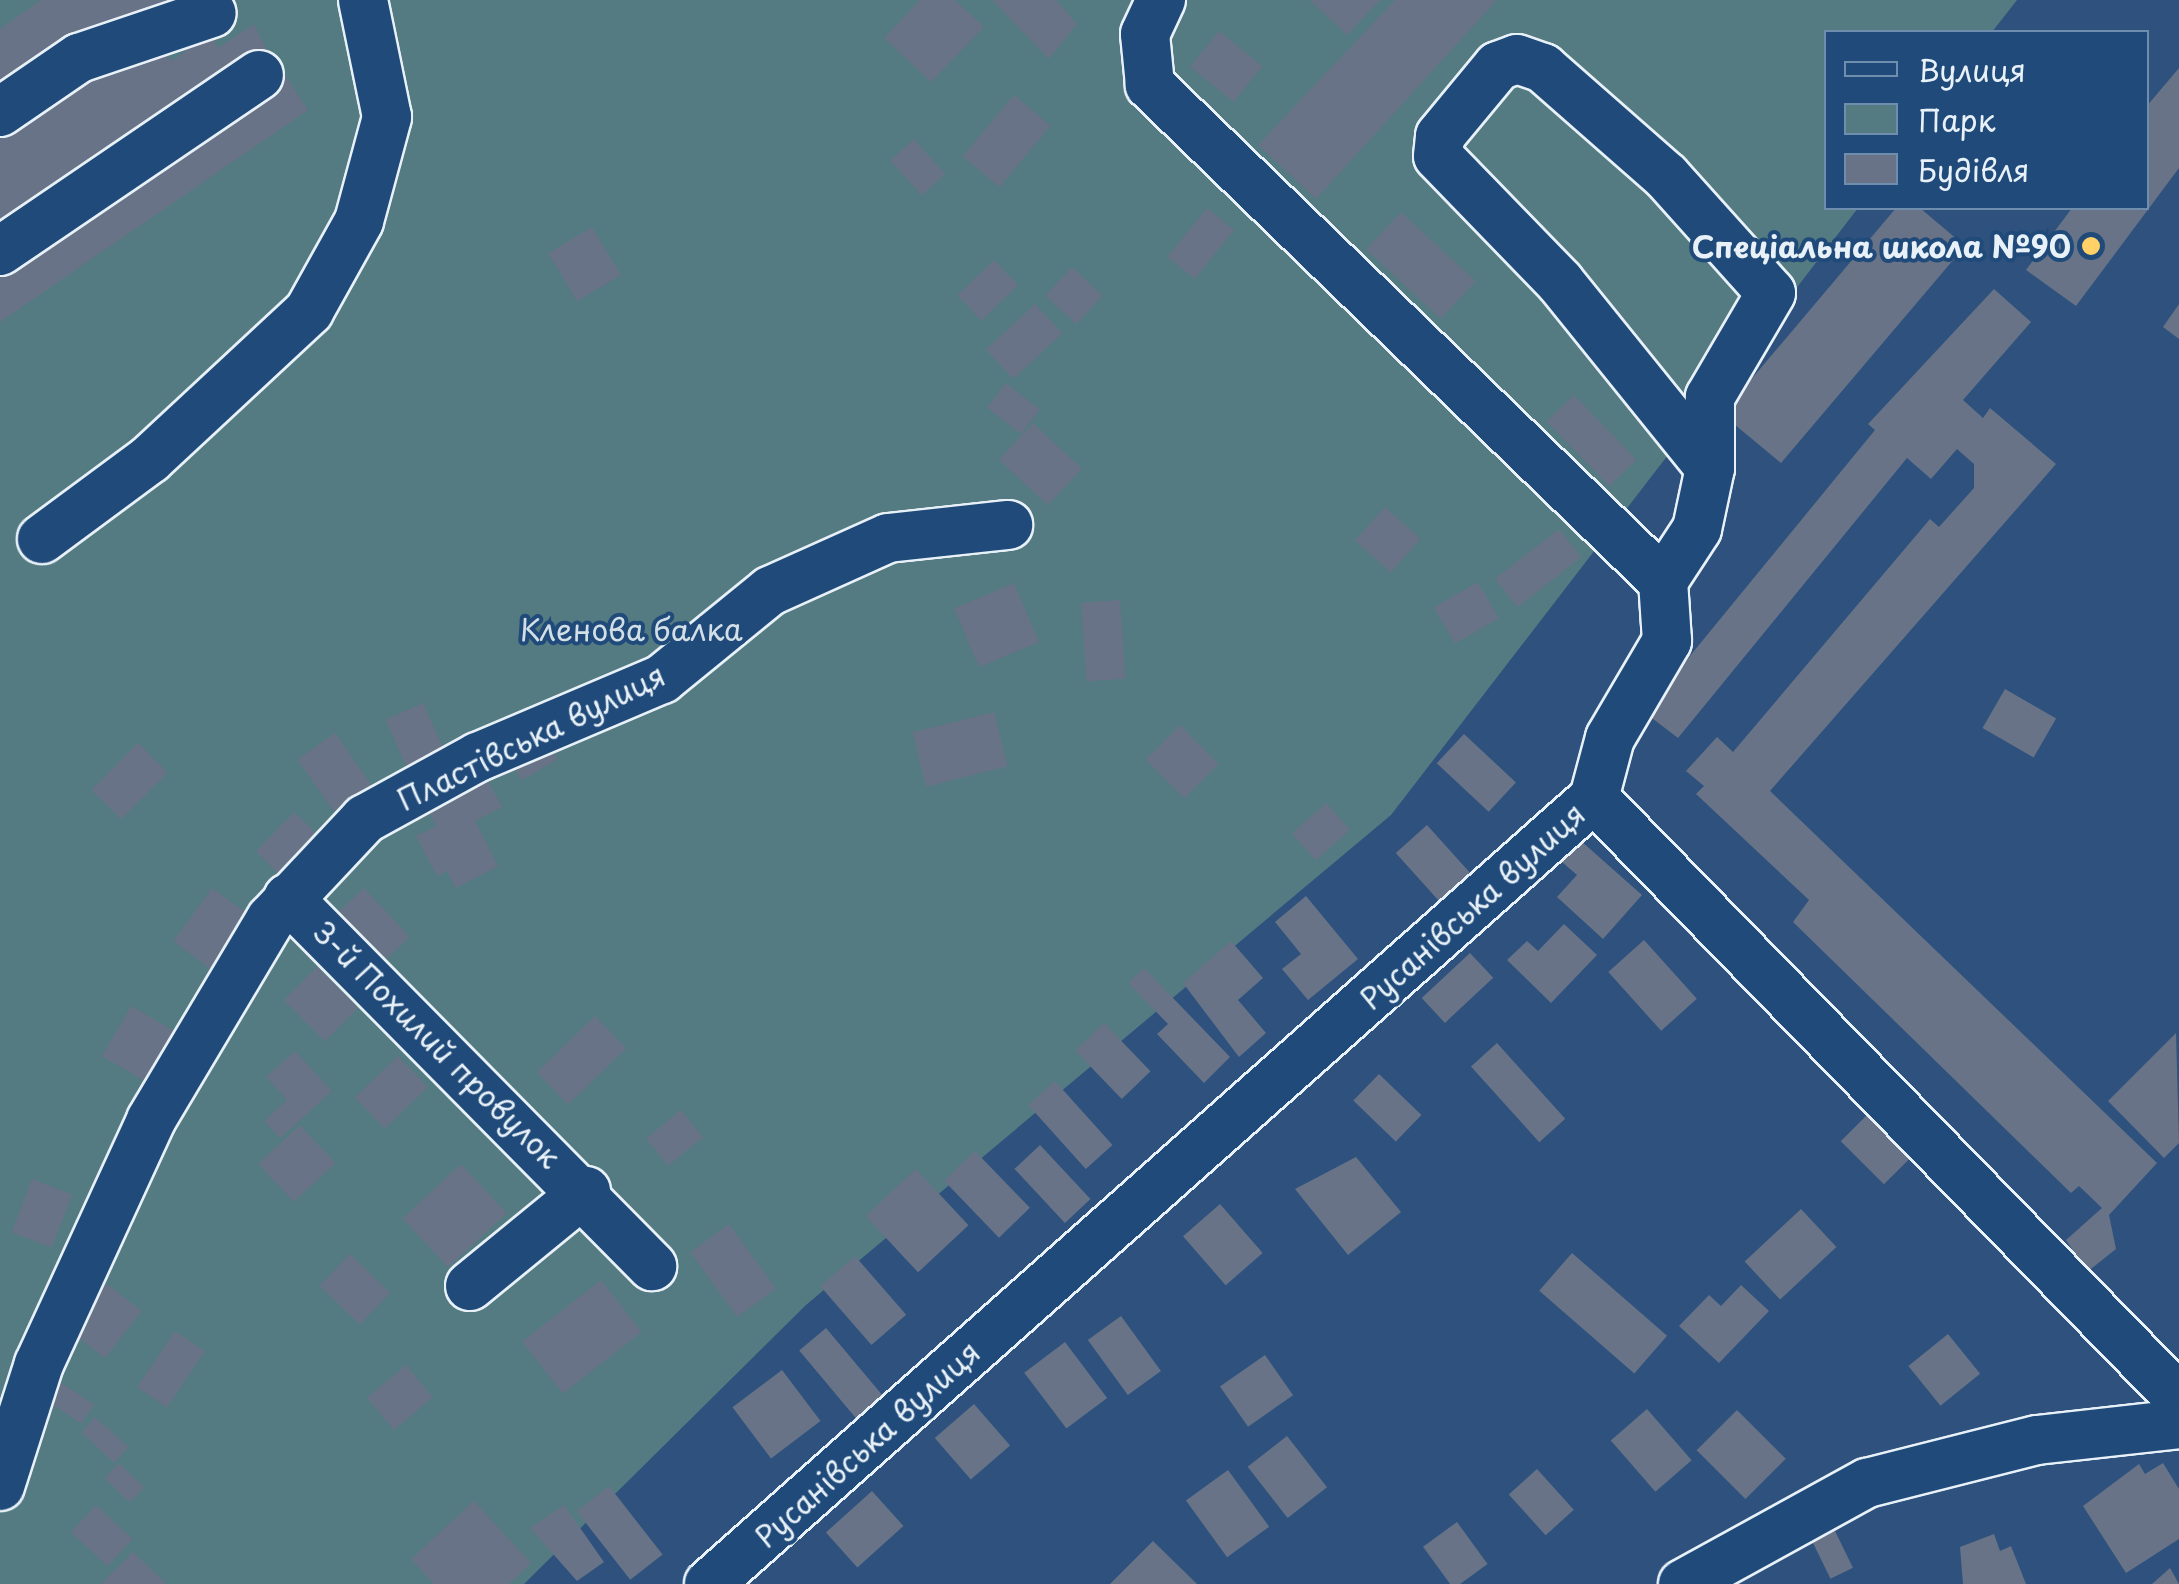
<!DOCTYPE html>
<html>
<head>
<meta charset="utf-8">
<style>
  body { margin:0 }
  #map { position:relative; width:2179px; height:1584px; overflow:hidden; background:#2e527d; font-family:"Playpen Sans",sans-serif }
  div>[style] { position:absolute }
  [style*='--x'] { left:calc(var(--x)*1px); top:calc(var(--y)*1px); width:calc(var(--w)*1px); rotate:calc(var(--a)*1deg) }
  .green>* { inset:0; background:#547b82 }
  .building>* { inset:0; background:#687387; transform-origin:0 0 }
  .roads { filter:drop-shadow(2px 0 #e8f1f8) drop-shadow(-2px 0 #e8f1f8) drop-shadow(0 2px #e8f1f8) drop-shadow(0 -2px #e8f1f8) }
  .minor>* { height:48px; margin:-24px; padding:0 24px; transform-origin:24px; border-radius:24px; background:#1f4a7a }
  .dots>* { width:28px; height:28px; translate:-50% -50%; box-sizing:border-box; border:5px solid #1f4a7a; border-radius:50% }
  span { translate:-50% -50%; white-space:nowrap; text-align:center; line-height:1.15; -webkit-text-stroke:8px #1f4a7a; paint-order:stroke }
  .poi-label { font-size:30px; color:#e8f1f8; font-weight:700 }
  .right { translate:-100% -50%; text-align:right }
  .park-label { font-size:30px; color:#d2dfe6 }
  .street-label { font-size:30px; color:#e8f1f8 }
  .legend { position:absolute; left:1824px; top:30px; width:325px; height:180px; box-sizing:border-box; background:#1f4a7a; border:2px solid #6f8dac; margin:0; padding:12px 18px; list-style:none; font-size:30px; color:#e8f1f8 }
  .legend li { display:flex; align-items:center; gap:20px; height:50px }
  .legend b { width:50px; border:2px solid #6f8dac }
</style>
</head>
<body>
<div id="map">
  <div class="green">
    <div style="clip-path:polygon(0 0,2017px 0,1992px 32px,1826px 32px,1826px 208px,1858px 208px,1391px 815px,806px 1305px,524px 1584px,0 1584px)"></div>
  </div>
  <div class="building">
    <div style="clip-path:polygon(41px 0,220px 0,0 96px,0 29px)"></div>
    <div style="clip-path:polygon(920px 0,955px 0,984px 27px,931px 82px,884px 38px)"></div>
    <div style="clip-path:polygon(992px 0,1056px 0,1077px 24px,1049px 59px)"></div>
    <div style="clip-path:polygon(1310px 0,1380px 0,1347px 35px)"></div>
    <div style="clip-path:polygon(1395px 0,1497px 0,1316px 199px,1258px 145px)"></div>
    <div style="clip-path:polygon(254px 24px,268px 53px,0 237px,0 129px,108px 53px,121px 70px,157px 40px,172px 61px,210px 33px,218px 48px)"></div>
    <div style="left:1219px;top:31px;width:56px;height:46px;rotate:39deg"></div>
    <div style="clip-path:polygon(2179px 68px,2179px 168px,2076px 306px,2026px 270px,2072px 208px,2146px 208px,2146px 107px)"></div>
    <div style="clip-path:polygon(282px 70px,308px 110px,0 322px,0 269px)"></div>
    <div style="left:1014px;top:95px;width:48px;height:80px;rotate:40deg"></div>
    <div style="left:914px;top:139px;width:47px;height:32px;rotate:48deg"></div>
    <div style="left:1207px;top:208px;width:35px;height:63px;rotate:39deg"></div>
    <div style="clip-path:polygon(1896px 208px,1920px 208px,1965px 246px,1781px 463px,1722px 414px)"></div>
    <div style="left:1401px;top:212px;width:102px;height:51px;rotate:43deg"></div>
    <div style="left:592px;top:227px;width:56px;height:51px;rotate:59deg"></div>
    <div style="left:994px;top:260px;width:35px;height:51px;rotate:46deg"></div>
    <div style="left:1072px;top:267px;width:42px;height:39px;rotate:43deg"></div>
    <div style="clip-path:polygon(1994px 289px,2031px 322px,1963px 400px,1983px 418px,1990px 408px,2056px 464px,1770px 791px,2157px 1163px,2109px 1215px,2116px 1249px,2087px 1272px,2066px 1240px,2102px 1208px,2079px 1186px,2071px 1193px,1793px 922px,1809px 900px,1696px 794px,1704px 786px,1686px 771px,1717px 737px,1733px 752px,1930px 519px,1939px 527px,1974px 488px,1974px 464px,1957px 449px,1931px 479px,1907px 458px,1678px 738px,1644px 712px,1875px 430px,1868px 424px)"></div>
    <div style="left:1035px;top:304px;width:40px;height:67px;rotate:47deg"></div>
    <div style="clip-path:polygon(2179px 304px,2179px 339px,2163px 327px)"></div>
    <div style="left:1006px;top:383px;width:43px;height:31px;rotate:38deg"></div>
    <div style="left:1574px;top:395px;width:90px;height:38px;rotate:46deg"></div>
    <div style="left:1033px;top:423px;width:67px;height:50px;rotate:43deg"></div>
    <div style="left:1385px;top:507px;width:48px;height:45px;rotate:42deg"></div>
    <div style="left:1559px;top:529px;width:36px;height:81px;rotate:52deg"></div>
    <div style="left:1478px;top:582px;width:42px;height:51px;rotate:60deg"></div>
    <div style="left:1014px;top:583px;width:64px;height:65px;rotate:67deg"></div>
    <div style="left:1120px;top:600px;width:79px;height:39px;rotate:86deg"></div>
    <div style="left:2005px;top:689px;width:59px;height:45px;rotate:30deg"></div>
    <div style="left:423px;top:703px;width:52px;height:41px;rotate:66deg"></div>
    <div style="left:994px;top:712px;width:56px;height:84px;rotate:76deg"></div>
    <div style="left:1180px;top:725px;width:55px;height:49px;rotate:45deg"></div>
    <div style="left:335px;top:733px;width:63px;height:46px;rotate:55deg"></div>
    <div style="left:1464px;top:734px;width:71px;height:40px;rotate:43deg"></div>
    <div style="left:544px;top:735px;width:28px;height:42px;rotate:60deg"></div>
    <div style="left:138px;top:743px;width:42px;height:66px;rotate:45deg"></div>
    <div style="clip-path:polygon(480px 766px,502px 807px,475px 821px,498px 866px,456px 888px,447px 871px,437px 876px,416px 836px,436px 826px,424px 802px)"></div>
    <div style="left:1326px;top:803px;width:36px;height:46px;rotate:48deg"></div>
    <div style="left:294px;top:812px;width:40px;height:55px;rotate:44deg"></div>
    <div style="left:1427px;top:825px;width:71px;height:42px;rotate:48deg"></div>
    <div style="clip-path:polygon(1581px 841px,1642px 895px,1603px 939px,1557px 897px,1577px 875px,1562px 862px)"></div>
    <div style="left:212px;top:888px;width:46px;height:66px;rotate:36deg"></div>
    <div style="left:364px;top:888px;width:67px;height:42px;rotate:47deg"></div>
    <div style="clip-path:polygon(1306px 896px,1358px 959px,1308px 1000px,1282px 969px,1301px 954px,1275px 922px)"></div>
    <div style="clip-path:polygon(1564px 924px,1597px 955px,1551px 1003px,1507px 960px,1527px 941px,1538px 951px)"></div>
    <div style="left:1644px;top:940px;width:79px;height:48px;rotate:48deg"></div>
    <div style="clip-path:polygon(1231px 941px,1263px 978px,1238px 1000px,1266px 1033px,1239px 1057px,1183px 983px)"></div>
    <div style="left:1470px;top:953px;width:34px;height:66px;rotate:47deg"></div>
    <div style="left:317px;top:967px;width:58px;height:47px;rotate:45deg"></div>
    <div style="clip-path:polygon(1144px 968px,1230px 1057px,1204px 1083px,1157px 1034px,1168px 1024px,1128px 983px)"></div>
    <div style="left:131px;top:1006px;width:59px;height:58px;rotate:30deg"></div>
    <div style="left:595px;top:1016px;width:45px;height:81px;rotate:46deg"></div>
    <div style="left:1104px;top:1023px;width:67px;height:40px;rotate:46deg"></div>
    <div style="clip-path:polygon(2176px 1033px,2179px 1143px,2164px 1158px,2108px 1101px)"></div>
    <div style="left:1497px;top:1043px;width:102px;height:35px;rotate:48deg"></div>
    <div style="clip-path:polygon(295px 1051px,332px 1091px,280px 1138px,264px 1121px,287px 1100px,266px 1077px)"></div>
    <div style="left:398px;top:1056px;width:43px;height:60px;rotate:46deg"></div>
    <div style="left:1379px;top:1074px;width:59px;height:37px;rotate:44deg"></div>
    <div style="left:1055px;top:1081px;width:86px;height:36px;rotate:48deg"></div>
    <div style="left:1874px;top:1108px;width:61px;height:47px;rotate:45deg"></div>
    <div style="left:681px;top:1110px;width:35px;height:45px;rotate:51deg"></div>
    <div style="left:300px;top:1125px;width:52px;height:57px;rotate:47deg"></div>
    <div style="left:1040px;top:1145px;width:74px;height:35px;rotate:47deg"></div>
    <div style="left:975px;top:1151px;width:79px;height:43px;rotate:46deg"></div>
    <div style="clip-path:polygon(1356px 1157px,1401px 1212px,1348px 1255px,1295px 1189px)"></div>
    <div style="left:461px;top:1164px;width:67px;height:80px;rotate:47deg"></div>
    <div style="left:916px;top:1169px;width:77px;height:69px;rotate:47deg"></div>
    <div style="left:32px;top:1179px;width:43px;height:57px;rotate:21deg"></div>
    <div style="left:1220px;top:1204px;width:65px;height:49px;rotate:49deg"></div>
    <div style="left:1801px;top:1209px;width:52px;height:77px;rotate:47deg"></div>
    <div style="left:729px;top:1224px;width:80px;height:48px;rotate:54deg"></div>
    <div style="left:1572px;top:1253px;width:126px;height:50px;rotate:41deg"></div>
    <div style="left:350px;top:1254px;width:56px;height:44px;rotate:44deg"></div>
    <div style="left:855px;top:1256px;width:78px;height:46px;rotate:49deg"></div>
    <div style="left:601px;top:1280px;width:66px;height:100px;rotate:52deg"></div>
    <div style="left:107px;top:1284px;width:44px;height:60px;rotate:38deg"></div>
    <div style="clip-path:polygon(1741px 1285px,1769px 1311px,1719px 1363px,1679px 1326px,1709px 1295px,1721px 1306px)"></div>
    <div style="left:1121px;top:1316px;width:68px;height:41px;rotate:54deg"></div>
    <div style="left:826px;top:1328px;width:91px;height:35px;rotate:50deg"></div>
    <div style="left:175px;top:1331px;width:36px;height:68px;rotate:34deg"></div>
    <div style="left:1948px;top:1334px;width:51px;height:51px;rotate:51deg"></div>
    <div style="left:1065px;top:1342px;width:70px;height:51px;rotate:53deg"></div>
    <div style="left:1265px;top:1355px;width:49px;height:55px;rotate:55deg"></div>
    <div style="left:406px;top:1365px;width:42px;height:51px;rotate:50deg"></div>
    <div style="left:782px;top:1370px;width:64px;height:62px;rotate:53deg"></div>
    <div style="left:58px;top:1381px;width:43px;height:23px;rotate:33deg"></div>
    <div style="left:974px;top:1404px;width:55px;height:52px;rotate:49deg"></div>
    <div style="left:1647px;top:1409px;width:68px;height:48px;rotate:49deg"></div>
    <div style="left:1737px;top:1410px;width:69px;height:57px;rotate:45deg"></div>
    <div style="left:95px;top:1417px;width:45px;height:21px;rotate:42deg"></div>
    <div style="left:1287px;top:1436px;width:65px;height:50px;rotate:52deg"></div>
    <div style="left:119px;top:1463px;width:35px;height:21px;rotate:44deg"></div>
    <div style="clip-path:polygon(2163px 1463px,2179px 1489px,2179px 1539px,2126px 1573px,2083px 1506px,2139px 1464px,2145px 1474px)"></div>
    <div style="left:1537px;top:1469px;width:55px;height:38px;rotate:48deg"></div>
    <div style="left:1228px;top:1470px;width:70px;height:52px;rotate:54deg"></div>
    <div style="left:609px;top:1486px;width:87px;height:41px;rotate:52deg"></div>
    <div style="left:872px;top:1491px;width:47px;height:62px;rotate:48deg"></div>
    <div style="clip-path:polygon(474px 1501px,531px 1563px,509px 1584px,434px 1584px,411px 1559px)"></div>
    <div style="left:96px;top:1505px;width:50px;height:37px;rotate:43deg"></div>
    <div style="clip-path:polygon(564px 1505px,604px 1562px,577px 1581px,530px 1528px)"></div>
    <div style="left:1457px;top:1522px;width:52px;height:42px;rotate:54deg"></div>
    <div style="left:1835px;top:1531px;width:41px;height:25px;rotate:64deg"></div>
    <div style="clip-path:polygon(1994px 1534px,2000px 1551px,2011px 1546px,2026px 1584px,1963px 1584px,1960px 1547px)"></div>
    <div style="clip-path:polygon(1153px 1541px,1197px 1584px,1110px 1584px)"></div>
    <div style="clip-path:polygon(133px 1552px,167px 1584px,101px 1584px)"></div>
    <div style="clip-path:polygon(2170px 1568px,2179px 1584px,2152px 1584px)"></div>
  </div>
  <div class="roads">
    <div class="minor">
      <div style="--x:0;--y:112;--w:96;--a:-34.4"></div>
      <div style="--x:79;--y:58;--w:140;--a:-18.7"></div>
      <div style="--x:0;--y:251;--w:313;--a:-34.2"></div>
      <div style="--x:42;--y:539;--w:134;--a:-36.5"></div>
      <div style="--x:150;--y:459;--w:217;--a:-42.9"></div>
      <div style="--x:309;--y:311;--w:103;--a:-60.9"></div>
      <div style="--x:359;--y:221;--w:108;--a:-74.9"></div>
      <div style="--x:387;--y:117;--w:119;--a:-101.6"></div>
      <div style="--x:1663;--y:581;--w:62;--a:-56.8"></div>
      <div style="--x:1697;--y:529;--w:62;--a:-78"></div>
      <div style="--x:1710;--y:468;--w:239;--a:-128.9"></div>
      <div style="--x:1560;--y:282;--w:175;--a:-134.1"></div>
      <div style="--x:1438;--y:156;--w:20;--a:-84"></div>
      <div style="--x:1440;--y:136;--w:91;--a:-50.4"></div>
      <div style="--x:1498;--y:66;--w:20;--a:-20"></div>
      <div style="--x:1517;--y:59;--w:28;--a:19"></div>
      <div style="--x:1543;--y:68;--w:164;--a:41.3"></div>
      <div style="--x:1666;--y:176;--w:157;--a:48.1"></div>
      <div style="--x:1771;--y:293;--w:121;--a:120.4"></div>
      <div style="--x:1710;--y:397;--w:71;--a:90"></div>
      <div style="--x:1594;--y:798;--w:838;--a:45.73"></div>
      <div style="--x:288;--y:898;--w:518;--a:45.31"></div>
      <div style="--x:470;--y:1286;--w:150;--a:-39.3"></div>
      <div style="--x:0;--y:1486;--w:128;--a:-72.3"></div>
      <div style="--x:39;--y:1364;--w:268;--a:-65.3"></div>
      <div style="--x:151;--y:1120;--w:234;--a:-59.2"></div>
      <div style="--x:271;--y:919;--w:137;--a:-46.8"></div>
      <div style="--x:365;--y:819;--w:129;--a:-28.8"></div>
      <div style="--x:478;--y:757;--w:200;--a:-23"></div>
      <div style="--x:662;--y:679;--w:139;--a:-39.2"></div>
      <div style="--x:770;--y:591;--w:129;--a:-24.2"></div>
      <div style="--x:888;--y:538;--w:121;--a:-6.2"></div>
      <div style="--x:709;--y:1584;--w:1184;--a:-41.61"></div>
      <div style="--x:1594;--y:798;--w:62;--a:-75.1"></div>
      <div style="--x:1610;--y:738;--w:113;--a:-59.6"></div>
      <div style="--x:1667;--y:641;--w:60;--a:-93.8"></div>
      <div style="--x:1663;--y:581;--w:714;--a:-135.97"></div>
      <div style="--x:1150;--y:85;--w:51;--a:-95.6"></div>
      <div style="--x:1145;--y:34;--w:38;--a:-65"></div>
      <div style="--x:1683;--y:1584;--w:210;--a:-28.8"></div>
      <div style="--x:1867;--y:1483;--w:175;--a:-14.2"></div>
      <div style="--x:2037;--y:1440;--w:143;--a:-6.4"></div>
    </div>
  </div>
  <div class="dots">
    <div style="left:2091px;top:246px;background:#ffd166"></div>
  </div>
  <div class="poi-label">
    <span class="right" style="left:2071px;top:246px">Спеціальна школа №90</span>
  </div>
  <div class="park-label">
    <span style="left:631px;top:629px">Кленова балка</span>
  </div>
  <div class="street-label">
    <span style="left:531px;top:737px;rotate:-26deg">Пластівська вулиця</span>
    <span style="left:1472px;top:906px;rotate:-42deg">Русанівська вулиця</span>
    <span style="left:437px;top:1044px;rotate:45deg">3-й Похилий провулок</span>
    <span style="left:867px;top:1444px;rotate:-42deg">Русанівська вулиця</span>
  </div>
  <ul class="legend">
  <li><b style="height:12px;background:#1f4a7a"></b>Вулиця</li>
  <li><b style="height:28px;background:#547b82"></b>Парк</li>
  <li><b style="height:28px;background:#687387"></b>Будівля</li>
  </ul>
</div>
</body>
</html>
